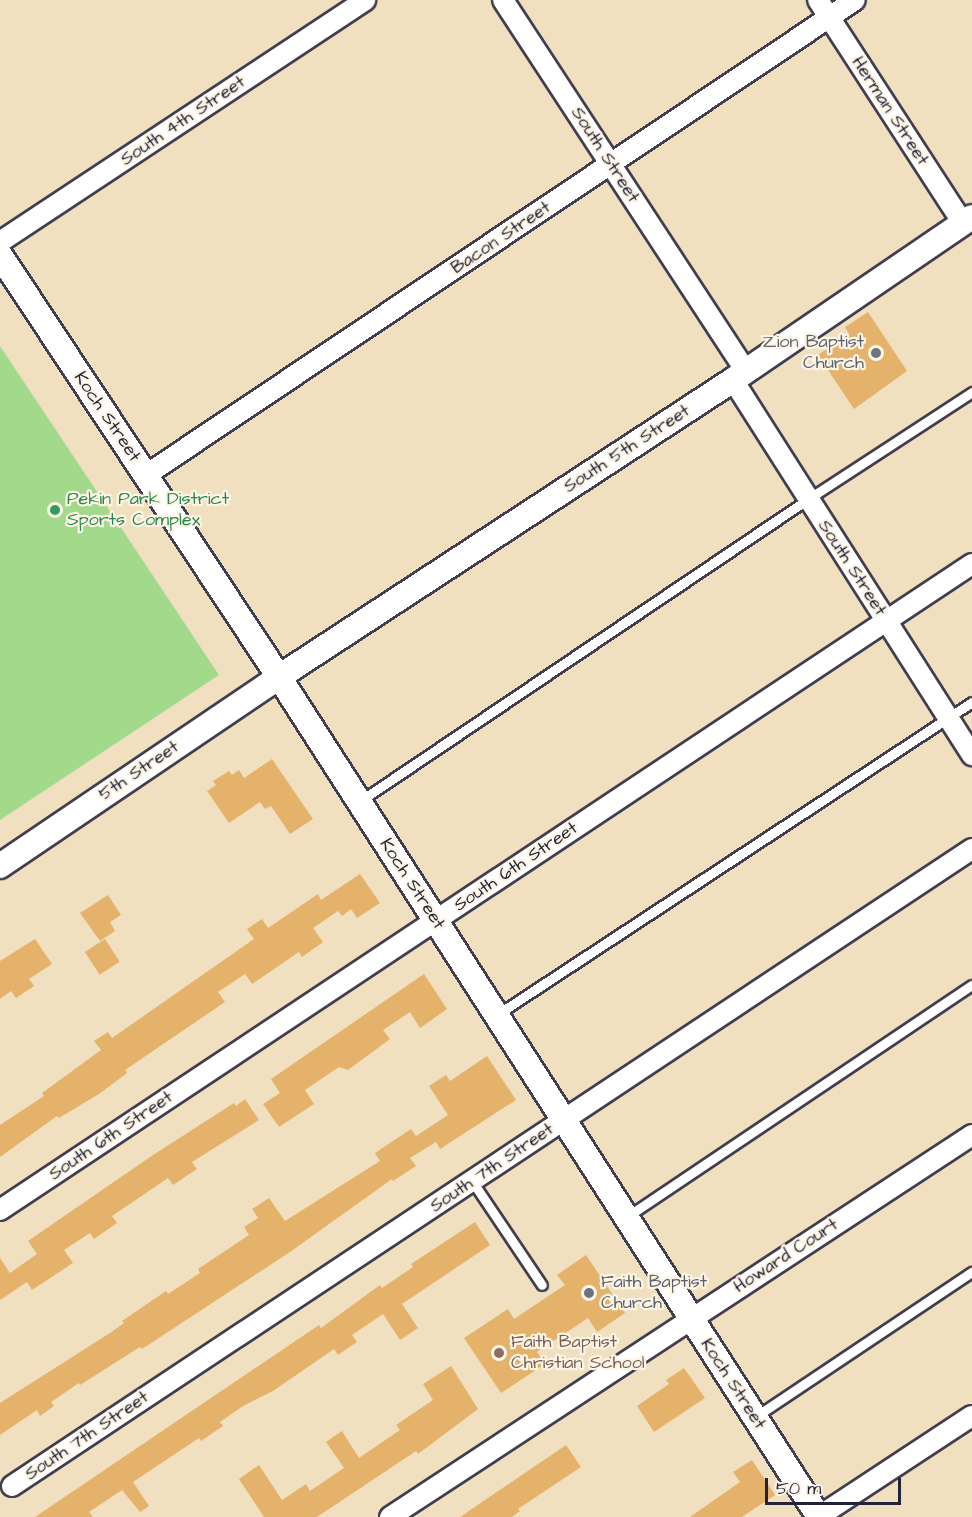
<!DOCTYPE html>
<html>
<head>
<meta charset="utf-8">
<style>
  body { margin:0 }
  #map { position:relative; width:972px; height:1517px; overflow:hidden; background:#f0e0c0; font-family:"Architects Daughter",sans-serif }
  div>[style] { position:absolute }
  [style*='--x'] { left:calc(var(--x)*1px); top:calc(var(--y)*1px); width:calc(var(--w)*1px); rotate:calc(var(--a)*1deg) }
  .green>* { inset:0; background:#a2d98a }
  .building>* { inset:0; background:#e5b26b; transform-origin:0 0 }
  .roads { filter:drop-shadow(2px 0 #413e4f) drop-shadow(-2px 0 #413e4f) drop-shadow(0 2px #413e4f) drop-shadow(0 -2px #413e4f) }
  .service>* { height:9px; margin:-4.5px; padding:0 4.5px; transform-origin:4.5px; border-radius:4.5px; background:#fff }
  .minor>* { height:20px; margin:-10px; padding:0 10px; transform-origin:10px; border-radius:10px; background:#fff }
  .tertiary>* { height:24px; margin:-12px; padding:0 12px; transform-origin:12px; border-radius:12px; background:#fff }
  .dots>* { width:16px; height:16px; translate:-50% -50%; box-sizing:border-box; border:3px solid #fcf5e5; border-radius:50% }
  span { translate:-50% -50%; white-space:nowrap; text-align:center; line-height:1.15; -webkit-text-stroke:4.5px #fcf5e5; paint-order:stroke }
  .street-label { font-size:18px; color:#22223b }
  .worship-label { font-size:18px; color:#5b616d }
  .right { translate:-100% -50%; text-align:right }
  .left { translate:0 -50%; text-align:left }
  .leisure-label { font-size:18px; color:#27864d }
  .education-label { font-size:18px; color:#785e54 }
  .scale { position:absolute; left:765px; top:1478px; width:136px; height:27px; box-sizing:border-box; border:3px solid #22223b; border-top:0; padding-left:8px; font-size:18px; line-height:21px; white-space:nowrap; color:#22223b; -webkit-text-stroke:4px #fcf5e5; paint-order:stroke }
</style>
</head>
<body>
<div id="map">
  <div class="green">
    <div style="clip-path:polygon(0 346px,219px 675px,0 820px)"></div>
  </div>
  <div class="building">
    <div style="clip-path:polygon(868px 312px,907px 371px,854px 409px,818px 355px,849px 334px,845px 327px)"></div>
    <div style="clip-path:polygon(272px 759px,313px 819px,290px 834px,271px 806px,265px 809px,260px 802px,229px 823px,207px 791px,216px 785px,213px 781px,229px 771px,232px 775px,239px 770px,244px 778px)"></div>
    <div style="clip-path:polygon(360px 874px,380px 903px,357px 918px,351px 909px,342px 916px,338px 911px,313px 928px,323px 942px,302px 957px,299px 952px,252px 984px,245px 974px,218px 992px,225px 1002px,125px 1070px,127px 1073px,99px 1094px,59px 1118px,57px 1116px,0 1157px,0 1125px,44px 1096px,42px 1093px,101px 1050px,94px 1041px,108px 1032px,112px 1038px,254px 939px,247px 929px,262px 919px,268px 928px,318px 894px,321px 900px)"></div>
    <div style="clip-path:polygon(108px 895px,121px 915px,110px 922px,115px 931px,100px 941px,80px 913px)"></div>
    <div style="clip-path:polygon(35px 939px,52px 964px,29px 979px,34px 986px,16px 998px,11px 991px,0 999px,0 961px)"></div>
    <div style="left:105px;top:939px;width:27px;height:24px;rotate:57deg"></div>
    <div style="clip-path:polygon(424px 974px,447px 1009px,420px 1028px,410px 1012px,383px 1030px,390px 1039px,348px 1070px,339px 1067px,305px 1090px,314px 1104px,279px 1127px,263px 1104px,280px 1093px,271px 1079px)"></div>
    <div style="clip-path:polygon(487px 1056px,516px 1100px,440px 1149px,436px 1142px,410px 1158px,416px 1166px,393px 1181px,392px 1179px,290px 1252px,142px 1349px,140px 1347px,80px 1385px,79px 1383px,51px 1402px,54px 1406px,40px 1416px,37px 1410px,0 1435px,0 1403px,110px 1333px,124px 1323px,122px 1321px,166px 1291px,168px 1294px,200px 1273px,198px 1269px,249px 1235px,244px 1227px,258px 1218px,252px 1209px,269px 1198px,285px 1221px,380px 1161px,375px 1153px,411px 1129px,416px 1136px,448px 1115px,429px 1086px,446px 1075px,450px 1081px)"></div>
    <div style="clip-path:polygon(245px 1099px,259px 1120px,192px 1162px,197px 1169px,173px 1185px,168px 1178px,112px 1216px,117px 1223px,94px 1239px,90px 1233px,64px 1250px,73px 1263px,32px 1290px,27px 1282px,0 1300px,0 1258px,10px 1273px,37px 1254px,28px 1241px,153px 1155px,234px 1103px,236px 1106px)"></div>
    <div style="clip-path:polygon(475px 1222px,490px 1245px,402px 1304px,418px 1328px,400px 1340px,383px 1314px,352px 1335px,357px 1342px,338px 1355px,334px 1349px,273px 1391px,243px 1406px,220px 1422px,223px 1426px,201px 1441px,199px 1438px,133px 1482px,149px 1506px,140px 1512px,122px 1490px,89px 1512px,93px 1517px,35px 1517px,319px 1325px,321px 1328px,380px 1285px,382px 1288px,413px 1267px,411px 1264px)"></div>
    <div style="clip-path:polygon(586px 1255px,625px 1313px,597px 1332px,588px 1318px,537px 1352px,545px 1364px,501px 1393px,464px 1338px,508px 1309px,514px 1319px,565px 1285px,557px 1275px)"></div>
    <div style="clip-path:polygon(451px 1366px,478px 1409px,418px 1454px,416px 1451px,317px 1517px,264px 1517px,239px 1479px,259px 1465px,282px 1500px,306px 1484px,310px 1491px,344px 1468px,326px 1442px,342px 1431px,359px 1458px,400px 1430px,396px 1425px,433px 1400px,423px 1384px)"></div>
    <div style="clip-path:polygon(684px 1368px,705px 1398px,654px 1432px,637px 1406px,669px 1384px,666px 1380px)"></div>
    <div style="clip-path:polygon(566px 1445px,581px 1467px,518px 1509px,520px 1511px,512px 1517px,460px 1517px)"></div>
    <div style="clip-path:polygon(752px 1460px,775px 1495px,742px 1517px,690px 1517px,740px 1482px,733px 1472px)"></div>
  </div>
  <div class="roads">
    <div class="service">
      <div style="--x:360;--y:801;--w:540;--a:-33.98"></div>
      <div style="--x:808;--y:499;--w:196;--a:-33.1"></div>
      <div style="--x:498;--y:1014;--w:567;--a:-33.35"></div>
      <div style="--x:472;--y:1181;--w:125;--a:56.1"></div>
      <div style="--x:628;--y:1216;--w:414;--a:-33.9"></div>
      <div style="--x:755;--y:1417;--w:261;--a:-33.8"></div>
    </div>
    <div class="minor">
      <div style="--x:503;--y:0;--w:443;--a:56.8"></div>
      <div style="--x:818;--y:0;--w:266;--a:57"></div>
      <div style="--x:0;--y:242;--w:438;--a:-33.5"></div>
      <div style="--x:733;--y:380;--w:445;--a:57.5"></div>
      <div style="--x:146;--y:475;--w:853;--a:-33.82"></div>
      <div style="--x:0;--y:1210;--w:1167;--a:-33.61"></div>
      <div style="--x:12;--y:1486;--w:1152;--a:-33.57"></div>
      <div style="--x:390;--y:1517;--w:696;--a:-33.28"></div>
      <div style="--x:818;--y:1517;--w:184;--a:-33.3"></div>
    </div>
    <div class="tertiary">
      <div style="--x:0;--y:255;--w:506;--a:56.53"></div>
      <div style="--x:279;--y:677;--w:999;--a:57.26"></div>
      <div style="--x:0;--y:866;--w:337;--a:-34.1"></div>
      <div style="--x:279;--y:677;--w:543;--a:-33.19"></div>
      <div style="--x:733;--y:380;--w:289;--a:-34.3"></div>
    </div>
  </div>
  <div class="dots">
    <div style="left:876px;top:353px;background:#6b7280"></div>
    <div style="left:55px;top:510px;background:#2e9e5b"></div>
    <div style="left:589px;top:1293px;background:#6b7280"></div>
    <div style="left:499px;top:1353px;background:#8d6e63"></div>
  </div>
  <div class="street-label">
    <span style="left:890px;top:111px;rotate:57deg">Herman Street</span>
    <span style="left:183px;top:121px;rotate:-34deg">South 4th Street</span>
    <span style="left:605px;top:155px;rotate:57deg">South Street</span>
    <span style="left:501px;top:238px;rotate:-34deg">Bacon Street</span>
    <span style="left:107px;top:417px;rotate:56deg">Koch Street</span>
    <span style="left:627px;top:449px;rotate:-33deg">South 5th Street</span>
    <span style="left:852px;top:568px;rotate:57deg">South Street</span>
    <span style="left:139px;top:771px;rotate:-34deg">5th Street</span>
    <span style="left:516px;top:867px;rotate:-34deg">South 6th Street</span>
    <span style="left:412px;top:884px;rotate:57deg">Koch Street</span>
    <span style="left:111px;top:1136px;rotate:-34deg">South 6th Street</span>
    <span style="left:492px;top:1168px;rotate:-34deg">South 7th Street</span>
    <span style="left:786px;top:1256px;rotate:-33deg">Howard Court</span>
    <span style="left:733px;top:1384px;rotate:57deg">Koch Street</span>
    <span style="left:87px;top:1436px;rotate:-34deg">South 7th Street</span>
  </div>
  <div class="worship-label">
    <span class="right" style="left:864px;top:353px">Zion Baptist<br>Church</span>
    <span class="left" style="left:601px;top:1293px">Faith Baptist<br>Church</span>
  </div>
  <div class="leisure-label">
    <span class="left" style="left:67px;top:510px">Pekin Park District<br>Sports Complex</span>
  </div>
  <div class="education-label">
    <span class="left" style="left:511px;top:1353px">Faith Baptist<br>Christian School</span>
  </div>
  <div class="scale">50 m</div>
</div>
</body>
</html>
